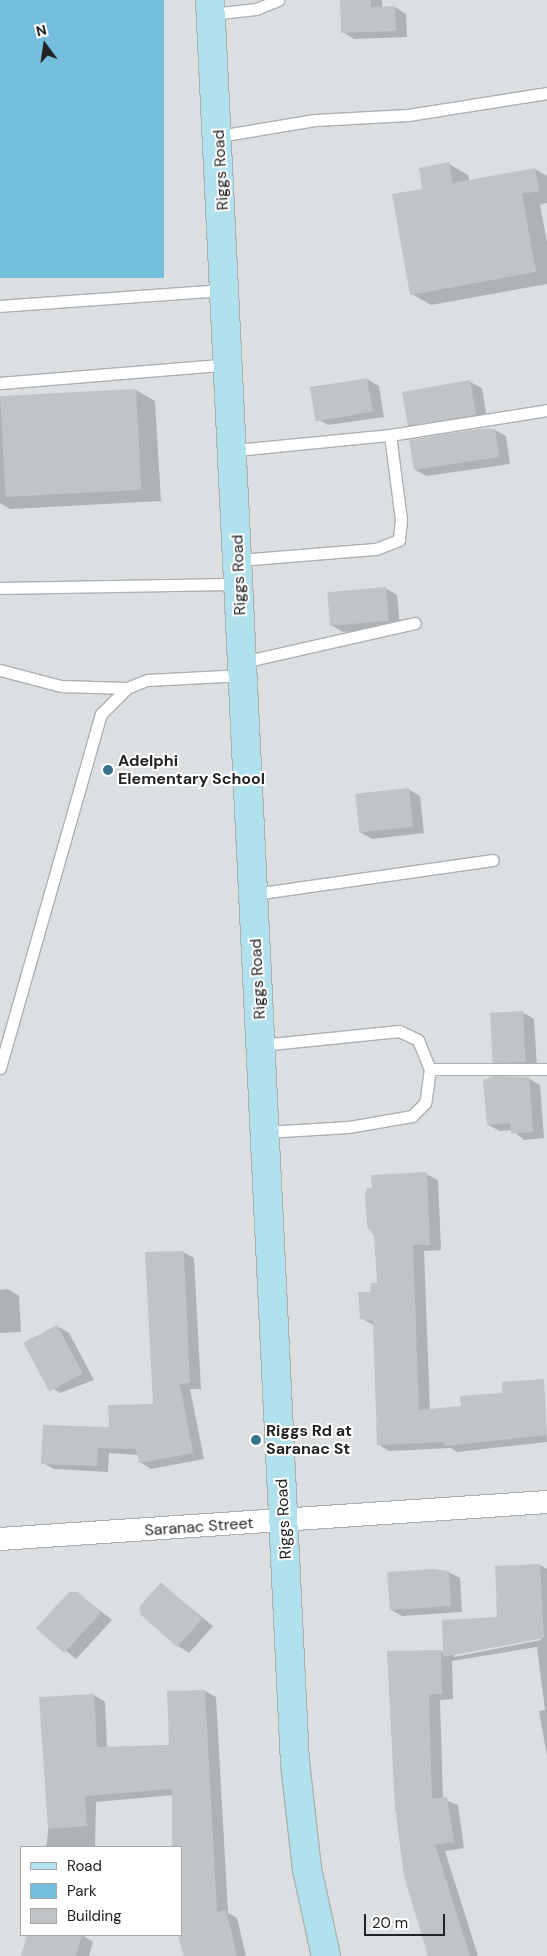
<!DOCTYPE html>
<html>
<head>
<meta charset="utf-8">
<style>
  body { margin:0 }
  #map { position:relative; width:547px; height:1956px; overflow:hidden; background:#dbdfe1; font-family:"DM Sans",sans-serif }
  div>[style] { position:absolute }
  [style*='--x'] { left:calc(var(--x)*1px); top:calc(var(--y)*1px); width:calc(var(--w)*1px); rotate:calc(var(--a)*1deg) }
  .green>* { inset:0; background:#74bedc; transform-origin:0 0 }
  .shadow>* { inset:0; background:#0003 }
  .building>* { inset:0; background:#c0c4c6; transform-origin:0 0 }
  .roads { filter:drop-shadow(1px 0 #acb0b2) drop-shadow(-1px 0 #acb0b2) drop-shadow(0 1px #acb0b2) drop-shadow(0 -1px #acb0b2) }
  .lane>* { height:11px; margin:-5.5px; padding:0 5.5px; transform-origin:5.5px; border-radius:5.5px; background:#fff }
  .street>* { height:22px; margin:-11px; padding:0 11px; transform-origin:11px; border-radius:11px; background:#fff }
  .secondary>* { height:28px; margin:-14px; padding:0 14px; transform-origin:14px; border-radius:14px; background:#b2e1ee }
  .dots>* { width:14px; height:14px; translate:-50% -50%; box-sizing:border-box; border:2px solid #fff; border-radius:50% }
  span { translate:-50% -50%; white-space:nowrap; text-align:center; line-height:1.15; -webkit-text-stroke:4px #fff; paint-order:stroke }
  .street-label { font-size:16px; color:#222324 }
  .poi-label { font-size:16px; color:#222324; font-weight:700 }
  .left { translate:0 -50%; text-align:left }
  .legend { position:absolute; left:20px; top:1846px; width:162px; height:90px; box-sizing:border-box; background:#fff; border:1px solid #a7a7a7; margin:0; padding:6px 9px; list-style:none; font-size:15px; color:#222324 }
  .legend li { display:flex; align-items:center; gap:10px; height:25px }
  .legend b { width:25px; border:1px solid #a7a7a7 }
  .north { position:absolute; left:20px; top:20px; width:50px; height:50px; -webkit-text-stroke:4px #fff; paint-order:stroke; rotate:346deg; font-size:14px; font-weight:700; line-height:20px; text-align:center; color:#222324 }
  .north::after { content:''; display:block; margin:auto; width:18px; height:22px; background:#222324; clip-path:polygon(50% 0,100% 100%,50% 72%,0 100%) }
  .scale { position:absolute; left:364px; top:1914px; width:81px; height:22px; box-sizing:border-box; border:2px solid #222324; border-top:0; padding-left:6px; font-size:15px; line-height:18px; white-space:nowrap; color:#222324; -webkit-text-stroke:4px #fff; paint-order:stroke }
</style>
</head>
<body>
<div id="map">
  <div class="green">
    <div style="left:0;top:0;width:164px;height:278px"></div>
  </div>
  <div class="shadow">
    <div style="clip-path:polygon(341px 0,382px 0,382px 8px,395px 7px,406px 14px,407px 37px,354px 39px,343px 32px)"></div>
    <div style="clip-path:polygon(449px 164px,468px 175px,470px 182px,535px 169px,547px 176px,547px 203px,540px 205px,547px 242px,547px 284px,431px 305px,412px 294px,424px 190px)"></div>
    <div style="clip-path:polygon(367px 379px,379px 386px,384px 417px,328px 425px,316px 418px,311px 387px)"></div>
    <div style="clip-path:polygon(470px 382px,482px 388px,487px 420px,420px 431px,408px 424px)"></div>
    <div style="clip-path:polygon(136px 390px,155px 401px,161px 501px,10px 509px,0 503px,0 397px)"></div>
    <div style="clip-path:polygon(495px 430px,506px 436px,510px 464px,427px 476px,415px 470px)"></div>
    <div style="clip-path:polygon(385px 588px,397px 595px,400px 627px,343px 632px,331px 625px)"></div>
    <div style="clip-path:polygon(408px 789px,420px 796px,424px 833px,372px 839px,360px 832px)"></div>
    <div style="clip-path:polygon(522px 1012px,534px 1019px,537px 1067px,506px 1067px,495px 1061px)"></div>
    <div style="clip-path:polygon(528px 1078px,540px 1085px,544px 1138px,524px 1140px,512px 1130px,500px 1131px,488px 1125px)"></div>
    <div style="clip-path:polygon(426px 1174px,438px 1180px,441px 1250px,424px 1251px,430px 1410px,462px 1408px,543px 1381px,547px 1442px,457px 1452px,451px 1448px,389px 1451px,378px 1444px,375px 1326px,361px 1318px,378px 1284px,373px 1189px)"></div>
    <div style="clip-path:polygon(183px 1252px,194px 1258px,201px 1389px,190px 1389px,204px 1459px,151px 1469px,140px 1462px,139px 1455px,109px 1453px,108px 1472px,54px 1469px,43px 1463px,154px 1405px)"></div>
    <div style="clip-path:polygon(8px 1289px,19px 1296px,21px 1332px,0 1333px,0 1290px)"></div>
    <div style="clip-path:polygon(57px 1326px,69px 1333px,94px 1380px,60px 1393px,49px 1386px)"></div>
    <div style="clip-path:polygon(evenodd,540px 1565px,547px 1569px,547px 1756px,539px 1711px,545px 1710px,537px 1647px,452px 1661px,453px 1699px,440px 1700px,443px 1799px,458px 1805px,464px 1848px,445px 1851px,478px 1956px,430px 1956px,396px 1807px,441px 1651px,444px 1653px,498px 1618px,540px 1565px,541px 1637px,541px 1640px,454px 1657px,454px 1654px,541px 1637px)"></div>
    <div style="clip-path:polygon(448px 1572px,460px 1578px,462px 1612px,402px 1616px,391px 1610px)"></div>
    <div style="clip-path:polygon(161px 1584px,213px 1626px,189px 1653px,178px 1646px)"></div>
    <div style="clip-path:polygon(77px 1593px,112px 1620px,76px 1659px,38px 1628px)"></div>
    <div style="clip-path:polygon(205px 1691px,216px 1697px,228px 1913px,237px 1918px,246px 1956px,185px 1956px,181px 1847px,172px 1847px,173px 1795px,96px 1802px,95px 1847px,46px 1847px,49px 1825px,94px 1695px,105px 1702px,107px 1748px,171px 1746px)"></div>
    <div style="clip-path:polygon(28px 1935px,82px 1935px,93px 1942px,89px 1956px,23px 1956px)"></div>
  </div>
  <div class="building">
    <div style="clip-path:polygon(340px 0,371px 0,371px 7px,395px 6px,396px 31px,341px 33px)"></div>
    <div style="clip-path:polygon(449px 162px,453px 183px,535px 168px,539px 191px,522px 194px,536px 272px,410px 295px,392px 194px,422px 189px,419px 168px)"></div>
    <div style="left:367px;top:378px;width:34px;height:58px;rotate:80deg"></div>
    <div style="left:470px;top:380px;width:35px;height:69px;rotate:80deg"></div>
    <div style="left:136px;top:389px;width:101px;height:136px;rotate:87deg"></div>
    <div style="clip-path:polygon(478px 429px,495px 429px,499px 457px,414px 470px,409px 440px)"></div>
    <div style="left:386px;top:587px;width:34px;height:59px;rotate:85deg"></div>
    <div style="left:409px;top:788px;width:39px;height:54px;rotate:84deg"></div>
    <div style="left:523px;top:1011px;width:51px;height:33px;rotate:87deg"></div>
    <div style="clip-path:polygon(494px 1076px,529px 1077px,533px 1132px,511px 1134px,510px 1123px,487px 1125px,483px 1080px)"></div>
    <div style="clip-path:polygon(427px 1172px,430px 1245px,413px 1245px,419px 1410px,461px 1406px,460px 1396px,502px 1393px,502px 1382px,544px 1379px,547px 1435px,445px 1446px,444px 1442px,377px 1445px,373px 1321px,360px 1319px,358px 1292px,370px 1292px,371px 1283px,377px 1283px,374px 1236px,367px 1227px,365px 1195px,367px 1188px,372px 1188px,371px 1175px)"></div>
    <div style="clip-path:polygon(184px 1251px,190px 1383px,180px 1384px,193px 1453px,139px 1463px,136px 1449px,98px 1448px,97px 1466px,41px 1464px,43px 1425px,109px 1427px,108px 1405px,153px 1404px,145px 1252px)"></div>
    <div style="left:57px;top:1325px;width:55px;height:38px;rotate:62deg"></div>
    <div style="clip-path:polygon(540px 1564px,544px 1638px,443px 1657px,442px 1620px,497px 1617px,495px 1566px)"></div>
    <div style="clip-path:polygon(433px 1569px,449px 1571px,451px 1606px,390px 1610px,387px 1572px)"></div>
    <div style="clip-path:polygon(161px 1582px,202px 1619px,177px 1647px,140px 1614px,140px 1606px)"></div>
    <div style="clip-path:polygon(69px 1592px,78px 1592px,101px 1613px,64px 1653px,36px 1628px)"></div>
    <div style="clip-path:polygon(441px 1650px,442px 1694px,429px 1694px,432px 1799px,447px 1797px,454px 1842px,435px 1845px,470px 1956px,428px 1956px,404px 1876px,395px 1808px,387px 1651px)"></div>
    <div style="clip-path:polygon(205px 1690px,217px 1912px,226px 1910px,237px 1956px,184px 1956px,178px 1935px,181px 1847px,172px 1847px,172px 1789px,85px 1796px,87px 1826px,48px 1829px,39px 1697px,94px 1694px,97px 1747px,169px 1745px,167px 1691px)"></div>
    <div style="clip-path:polygon(27px 1935px,82px 1935px,76px 1956px,21px 1956px)"></div>
  </div>
  <div class="roads">
    <div class="lane">
      <div style="--x:211;--y:14;--w:45;--a:-6.3"></div>
      <div style="--x:256;--y:9;--w:24;--a:-22"></div>
      <div style="--x:219;--y:136;--w:97;--a:-9.5"></div>
      <div style="--x:315;--y:120;--w:93;--a:-3.1"></div>
      <div style="--x:408;--y:115;--w:141;--a:-9"></div>
      <div style="--x:0;--y:306;--w:225;--a:-4.1"></div>
      <div style="--x:0;--y:383;--w:230;--a:-4.7"></div>
      <div style="--x:390;--y:435;--w:159;--a:-9"></div>
      <div style="--x:236;--y:450;--w:155;--a:-5.6"></div>
      <div style="--x:390;--y:435;--w:86;--a:82.6"></div>
      <div style="--x:401;--y:520;--w:20;--a:96"></div>
      <div style="--x:399;--y:540;--w:26;--a:159"></div>
      <div style="--x:375;--y:549;--w:137;--a:175.4"></div>
      <div style="--x:0;--y:588;--w:238;--a:-1"></div>
      <div style="--x:243;--y:662;--w:176;--a:-12.8"></div>
      <div style="--x:0;--y:670;--w:63;--a:14.7"></div>
      <div style="--x:61;--y:686;--w:66;--a:1.7"></div>
      <div style="--x:254;--y:894;--w:241;--a:-8.1"></div>
      <div style="--x:261;--y:1045;--w:139;--a:-5.8"></div>
      <div style="--x:399;--y:1031;--w:21;--a:25"></div>
      <div style="--x:418;--y:1040;--w:31;--a:68"></div>
      <div style="--x:430;--y:1069;--w:34;--a:98"></div>
      <div style="--x:425;--y:1103;--w:18;--a:135"></div>
      <div style="--x:412;--y:1116;--w:65;--a:170.2"></div>
      <div style="--x:348;--y:1127;--w:83;--a:176.6"></div>
      <div style="--x:0;--y:1068;--w:368;--a:-74.1"></div>
      <div style="--x:101;--y:714;--w:37;--a:-45"></div>
      <div style="--x:127;--y:688;--w:22;--a:-22"></div>
      <div style="--x:147;--y:680;--w:96;--a:-3"></div>
      <div style="--x:430;--y:1069;--w:117;--a:0"></div>
    </div>
    <div class="street">
      <div style="--x:0;--y:1539;--w:548;--a:-3.87"></div>
    </div>
    <div class="secondary">
      <div style="--x:210;--y:0;--w:1764;--a:87.24"></div>
      <div style="--x:295;--y:1762;--w:108;--a:83.6"></div>
      <div style="--x:307;--y:1869;--w:89;--a:77.7"></div>
    </div>
  </div>
  <div class="dots">
    <div style="left:108px;top:770px;background:#37738b"></div>
    <div style="left:256px;top:1440px;background:#37738b"></div>
  </div>
  <div class="street-label">
    <span style="left:221px;top:170px;rotate:-93deg">Riggs Road</span>
    <span style="left:239px;top:575px;rotate:-92deg">Riggs Road</span>
    <span style="left:258px;top:979px;rotate:-93deg">Riggs Road</span>
    <span style="left:284px;top:1519px;rotate:-93deg">Riggs Road</span>
    <span style="left:199px;top:1527px;rotate:-4deg">Saranac Street</span>
  </div>
  <div class="poi-label">
    <span class="left" style="left:118px;top:770px">Adelphi<br>Elementary School</span>
    <span class="left" style="left:266px;top:1440px">Riggs Rd at<br>Saranac St</span>
  </div>
  <ul class="legend">
  <li><b style="height:6px;background:#b2e1ee"></b>Road</li>
  <li><b style="height:14px;background:#74bedc"></b>Park</li>
  <li><b style="height:14px;background:#c0c4c6"></b>Building</li>
  </ul>
  <div class="north">N</div>
  <div class="scale">20 m</div>
</div>
</body>
</html>
